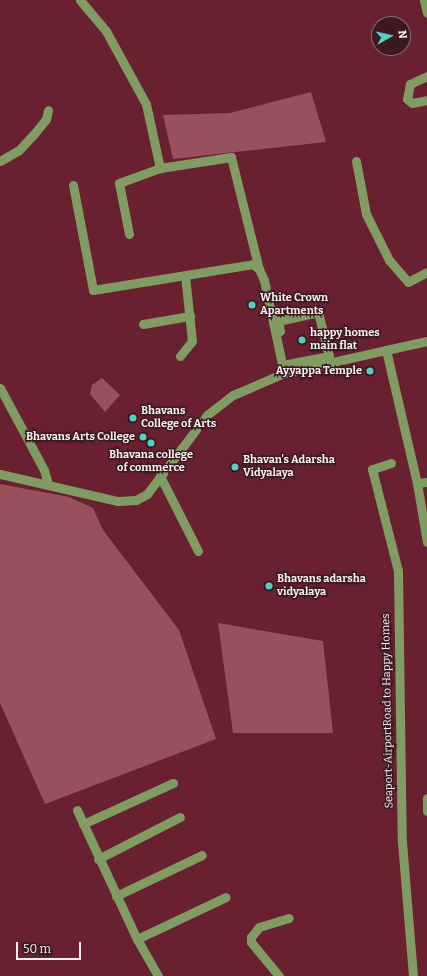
<!DOCTYPE html>
<html>
<head>
<meta charset="utf-8">
<style>
  body { margin:0 }
  #map { position:relative; width:427px; height:976px; overflow:hidden; background:#692132; font-family:Bitter,serif }
  div>[style] { position:absolute }
  [style*='--x'] { left:calc(var(--x)*1px); top:calc(var(--y)*1px); width:calc(var(--w)*1px); rotate:calc(var(--a)*1deg) }
  .green>* { inset:0; background:#98505d }
  .minor>* { height:9px; margin:-4.5px; padding:0 4.5px; transform-origin:4.5px; border-radius:4.5px; background:#809c62 }
  .dots>* { width:11px; height:11px; translate:-50% -50%; box-sizing:border-box; border:2px solid #3a191f; border-radius:50% }
  span { translate:-50% -50%; white-space:nowrap; text-align:center; line-height:1.15; -webkit-text-stroke:3px #3a191f; paint-order:stroke }
  .poi-label { font-size:11px; color:#f9eff0; font-weight:700 }
  .left { translate:0 -50%; text-align:left }
  .right { translate:-100% -50%; text-align:right }
  .street-label { font-size:11px; color:#f9eff0 }
  .north { position:absolute; left:371px; top:16px; width:40px; height:40px; box-sizing:border-box; background:#3a191f; border:1px solid #866f73; border-radius:50%; rotate:82deg; font-size:11px; font-weight:700; line-height:16px; text-align:center; color:#f9eff0 }
  .north::after { content:''; display:block; margin:auto; width:14px; height:18px; background:#55cec6; clip-path:polygon(50% 0,100% 100%,50% 72%,0 100%) }
  .scale { position:absolute; left:16px; top:942px; width:65px; height:18px; box-sizing:border-box; border:2px solid #f9eff0; border-top:0; padding-left:5px; font-size:12px; line-height:14px; white-space:nowrap; color:#f9eff0; -webkit-text-stroke:3px #3a191f; paint-order:stroke }
</style>
</head>
<body>
<div id="map">
  <div class="green">
    <div style="clip-path:polygon(311px 92px,326px 142px,173px 159px,163px 115px,230px 113px)"></div>
    <div style="clip-path:polygon(102px 378px,120px 395px,105px 412px,90px 394px,92px 385px)"></div>
    <div style="clip-path:polygon(0 484px,69px 497px,93px 508px,103px 530px,179px 630px,216px 739px,45px 804px,0 703px)"></div>
    <div style="clip-path:polygon(218px 623px,323px 641px,333px 733px,233px 733px)"></div>
  </div>
  <div class="minor">
    <div style="--x:80;--y:0;--w:40;--a:50"></div>
    <div style="--x:106;--y:31;--w:83;--a:61.3"></div>
    <div style="--x:146;--y:104;--w:66;--a:77.7"></div>
    <div style="--x:160;--y:168;--w:72;--a:-8.8"></div>
    <div style="--x:231;--y:157;--w:115;--a:76"></div>
    <div style="--x:424;--y:0;--w:13;--a:77"></div>
    <div style="--x:427;--y:76;--w:19;--a:155"></div>
    <div style="--x:410;--y:84;--w:15;--a:101"></div>
    <div style="--x:407;--y:99;--w:6;--a:39"></div>
    <div style="--x:412;--y:103;--w:15;--a:-11"></div>
    <div style="--x:0;--y:161;--w:22;--a:-30"></div>
    <div style="--x:19;--y:150;--w:22;--a:-47"></div>
    <div style="--x:34;--y:134;--w:19;--a:-51"></div>
    <div style="--x:46;--y:119;--w:9;--a:-77"></div>
    <div style="--x:356;--y:161;--w:54;--a:79.3"></div>
    <div style="--x:366;--y:214;--w:51;--a:63.4"></div>
    <div style="--x:389;--y:260;--w:29;--a:49"></div>
    <div style="--x:408;--y:282;--w:21;--a:-28"></div>
    <div style="--x:73;--y:185;--w:107;--a:79.2"></div>
    <div style="--x:93;--y:290;--w:162;--a:-9.2"></div>
    <div style="--x:253;--y:264;--w:8;--a:40"></div>
    <div style="--x:259;--y:269;--w:12;--a:66"></div>
    <div style="--x:264;--y:280;--w:95;--a:77.9"></div>
    <div style="--x:129;--y:234;--w:52;--a:-101.1"></div>
    <div style="--x:119;--y:183;--w:44;--a:-20.1"></div>
    <div style="--x:143;--y:324;--w:48;--a:-9.7"></div>
    <div style="--x:280;--y:331;--w:10;--a:-101"></div>
    <div style="--x:278;--y:321;--w:41;--a:-12.7"></div>
    <div style="--x:318;--y:312;--w:45;--a:76"></div>
    <div style="--x:329;--y:356;--w:42;--a:169"></div>
    <div style="--x:386;--y:350;--w:42;--a:-12.4"></div>
    <div style="--x:180;--y:356;--w:19;--a:-51"></div>
    <div style="--x:192;--y:341;--w:66;--a:-96.1"></div>
    <div style="--x:0;--y:388;--w:93;--a:61.8"></div>
    <div style="--x:44;--y:470;--w:15;--a:74"></div>
    <div style="--x:391;--y:463;--w:20;--a:162"></div>
    <div style="--x:372;--y:469;--w:105;--a:75.7"></div>
    <div style="--x:398;--y:571;--w:271;--a:89.2"></div>
    <div style="--x:402;--y:842;--w:134;--a:85.3"></div>
    <div style="--x:0;--y:474;--w:121;--a:12.9"></div>
    <div style="--x:118;--y:501;--w:18;--a:-3"></div>
    <div style="--x:136;--y:500;--w:13;--a:-29"></div>
    <div style="--x:147;--y:494;--w:99;--a:-52.8"></div>
    <div style="--x:207;--y:415;--w:33;--a:-38"></div>
    <div style="--x:233;--y:395;--w:56;--a:-23.3"></div>
    <div style="--x:284;--y:373;--w:105;--a:-12.7"></div>
    <div style="--x:386;--y:350;--w:137;--a:76.9"></div>
    <div style="--x:417;--y:483;--w:60;--a:80.4"></div>
    <div style="--x:160;--y:476;--w:84;--a:63.1"></div>
    <div style="--x:417;--y:483;--w:10;--a:-6"></div>
    <div style="--x:77;--y:810;--w:142;--a:65.1"></div>
    <div style="--x:137;--y:939;--w:43;--a:60.4"></div>
    <div style="--x:427;--y:811;--w:13;--a:-90"></div>
    <div style="--x:83;--y:824;--w:99;--a:-24.5"></div>
    <div style="--x:98;--y:859;--w:92;--a:-27.1"></div>
    <div style="--x:116;--y:896;--w:95;--a:-25.5"></div>
    <div style="--x:137;--y:939;--w:98;--a:-25.3"></div>
    <div style="--x:279;--y:976;--w:44;--a:-129.5"></div>
    <div style="--x:251;--y:942;--w:5;--a:-90"></div>
    <div style="--x:251;--y:937;--w:13;--a:-51"></div>
    <div style="--x:259;--y:927;--w:31;--a:-17"></div>
  </div>
  <div class="dots">
    <div style="left:252px;top:305px;background:#55cec6"></div>
    <div style="left:302px;top:340px;background:#55cec6"></div>
    <div style="left:370px;top:371px;background:#55cec6"></div>
    <div style="left:133px;top:418px;background:#55cec6"></div>
    <div style="left:143px;top:437px;background:#55cec6"></div>
    <div style="left:151px;top:443px;background:#55cec6"></div>
    <div style="left:235px;top:467px;background:#55cec6"></div>
    <div style="left:269px;top:586px;background:#55cec6"></div>
  </div>
  <div class="poi-label">
    <span class="left" style="left:260px;top:305px">White Crown<br>Apartments</span>
    <span class="left" style="left:310px;top:340px">happy homes<br>main flat</span>
    <span class="right" style="left:362px;top:371px">Ayyappa Temple</span>
    <span class="left" style="left:141px;top:418px">Bhavans<br>College of Arts</span>
    <span class="right" style="left:135px;top:437px">Bhavans Arts College</span>
    <span style="left:151px;top:462px">Bhavana college<br>of commerce</span>
    <span class="left" style="left:243px;top:467px">Bhavan's Adarsha<br>Vidyalaya</span>
    <span class="left" style="left:277px;top:586px">Bhavans adarsha<br>vidyalaya</span>
  </div>
  <div class="street-label">
    <span style="left:388px;top:711px;rotate:-91deg">Seaport-AirportRoad to Happy Homes</span>
  </div>
  <div class="north">N</div>
  <div class="scale">50 m</div>
</div>
</body>
</html>
